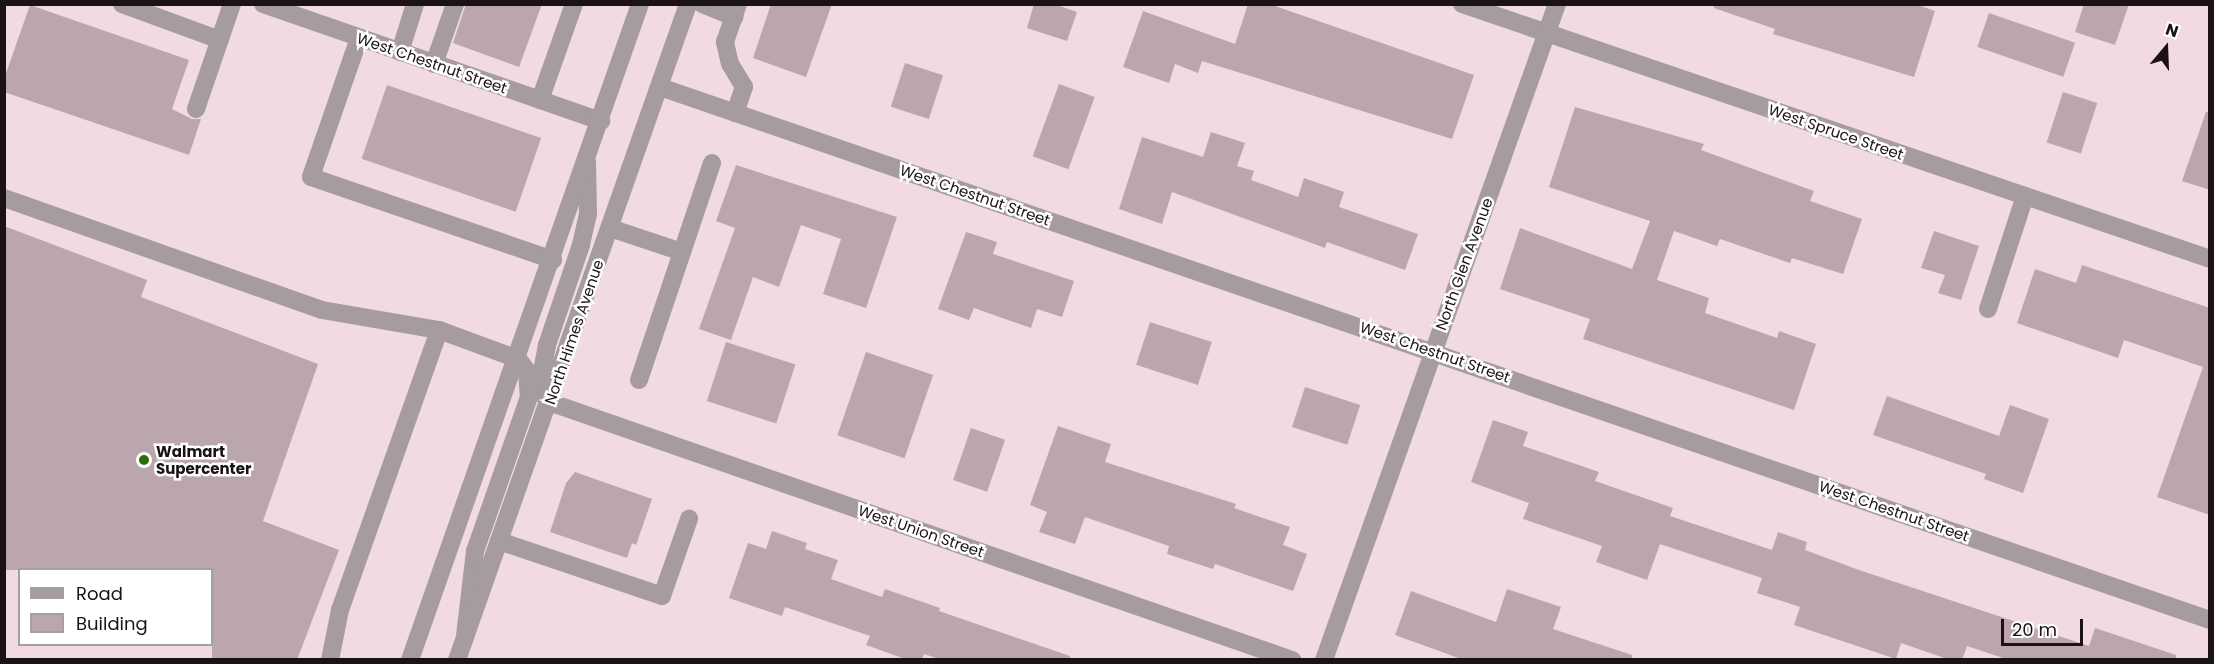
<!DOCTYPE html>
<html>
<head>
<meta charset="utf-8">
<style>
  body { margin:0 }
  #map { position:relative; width:2214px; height:664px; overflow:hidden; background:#f1dae4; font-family:Poppins,sans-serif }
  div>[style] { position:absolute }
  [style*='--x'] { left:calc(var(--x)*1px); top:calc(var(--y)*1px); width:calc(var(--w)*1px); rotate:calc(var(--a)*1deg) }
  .building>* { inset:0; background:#bba6af; transform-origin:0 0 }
  .minor>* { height:18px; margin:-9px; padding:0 9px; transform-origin:9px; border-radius:9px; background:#a69ca0 }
  .dots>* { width:16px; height:16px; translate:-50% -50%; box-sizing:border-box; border:3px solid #fff; border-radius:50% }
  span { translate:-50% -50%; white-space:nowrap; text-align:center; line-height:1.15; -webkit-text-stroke:5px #fff; paint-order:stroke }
  .street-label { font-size:15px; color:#1a1216 }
  .poi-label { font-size:15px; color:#1a1216; font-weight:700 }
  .left { translate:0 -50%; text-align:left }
  .frame { position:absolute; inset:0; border:6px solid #1a1216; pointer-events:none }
  .legend { position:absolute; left:18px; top:568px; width:195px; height:78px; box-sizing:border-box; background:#fff; border:2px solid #a3a0a2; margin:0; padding:8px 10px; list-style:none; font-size:18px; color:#1a1216 }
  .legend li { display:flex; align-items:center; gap:12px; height:30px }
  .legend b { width:30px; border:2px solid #a3a0a2 }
  .north { position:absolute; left:2136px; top:18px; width:60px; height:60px; -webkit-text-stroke:4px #fff; paint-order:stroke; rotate:19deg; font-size:16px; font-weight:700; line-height:24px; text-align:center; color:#1a1216 }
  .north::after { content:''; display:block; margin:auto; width:21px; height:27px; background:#1a1216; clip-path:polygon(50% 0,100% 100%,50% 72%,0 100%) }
  .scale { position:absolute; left:2001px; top:619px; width:82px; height:27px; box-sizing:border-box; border:3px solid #1a1216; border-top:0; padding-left:8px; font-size:18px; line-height:21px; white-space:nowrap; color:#1a1216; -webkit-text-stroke:4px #fff; paint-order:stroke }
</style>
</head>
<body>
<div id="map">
  <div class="building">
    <div style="clip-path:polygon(466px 4px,542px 4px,519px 67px,453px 43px)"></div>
    <div style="clip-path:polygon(771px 4px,832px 4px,806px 77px,753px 58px)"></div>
    <div style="clip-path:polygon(1034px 4px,1054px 4px,1077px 12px,1067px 41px,1027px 28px)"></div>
    <div style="clip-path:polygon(1248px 4px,1269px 4px,1474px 75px,1452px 139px,1202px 61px,1198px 73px,1175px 64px,1169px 83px,1123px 67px,1143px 11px,1235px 44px)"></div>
    <div style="clip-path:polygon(1714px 4px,1915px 4px,1935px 11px,1914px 77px,1773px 34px,1775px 29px,1714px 8px)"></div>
    <div style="clip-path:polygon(2084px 4px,2129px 4px,2115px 45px,2075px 32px)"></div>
    <div style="clip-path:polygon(30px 5px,189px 60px,172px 109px,192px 119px,201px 119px,189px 155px,4px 92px,4px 79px)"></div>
    <div style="left:1989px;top:13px;width:91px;height:36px;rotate:19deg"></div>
    <div style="left:905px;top:63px;width:40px;height:46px;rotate:18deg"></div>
    <div style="left:1059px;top:84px;width:38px;height:77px;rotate:20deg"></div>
    <div style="left:387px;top:85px;width:163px;height:78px;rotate:19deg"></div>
    <div style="left:2063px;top:92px;width:36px;height:53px;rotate:18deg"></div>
    <div style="clip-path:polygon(1575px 107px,1704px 144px,1701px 150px,1814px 191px,1810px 201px,1862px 219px,1843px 274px,1792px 258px,1790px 263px,1720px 239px,1717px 246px,1674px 231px,1657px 280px,1709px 298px,1705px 313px,1777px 338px,1779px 331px,1816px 344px,1794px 410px,1583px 339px,1590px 319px,1500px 289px,1520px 228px,1632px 269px,1650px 221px,1549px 187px)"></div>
    <div style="clip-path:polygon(2206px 112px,2210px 112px,2210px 190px,2182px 181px)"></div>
    <div style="clip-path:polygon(1211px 132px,1245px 143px,1237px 166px,1254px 171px,1251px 180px,1298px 197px,1304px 178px,1344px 192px,1339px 207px,1418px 234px,1405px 270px,1327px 242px,1325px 248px,1172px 192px,1162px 224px,1119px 209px,1142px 137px,1203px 157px)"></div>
    <div style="clip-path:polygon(736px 165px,897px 217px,866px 308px,823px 294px,841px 239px,801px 225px,779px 287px,753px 277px,731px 340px,699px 329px,735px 228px,716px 221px)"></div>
    <div style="clip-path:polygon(4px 226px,147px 280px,141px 297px,318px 364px,263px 521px,339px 550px,297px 660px,212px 660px,212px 570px,4px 570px)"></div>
    <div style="clip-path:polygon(1934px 231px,1979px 246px,1961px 300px,1938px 293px,1945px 275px,1921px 268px)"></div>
    <div style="clip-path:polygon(966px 232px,997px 242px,993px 254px,1074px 281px,1062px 317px,1037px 309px,1031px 328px,974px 308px,969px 320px,938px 309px)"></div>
    <div style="clip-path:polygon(2082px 265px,2210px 308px,2210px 515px,2157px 497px,2203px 367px,2124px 340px,2118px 358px,2017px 323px,2035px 269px,2076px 283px)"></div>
    <div style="left:1150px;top:322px;width:65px;height:45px;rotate:18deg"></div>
    <div style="left:726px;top:342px;width:73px;height:62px;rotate:18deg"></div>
    <div style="left:866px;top:352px;width:71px;height:88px;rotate:19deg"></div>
    <div style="left:1305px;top:387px;width:58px;height:42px;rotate:18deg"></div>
    <div style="clip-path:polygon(1887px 396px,1999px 436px,2010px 405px,2049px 419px,2023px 493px,1984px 479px,1986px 474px,1873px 435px)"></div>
    <div style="clip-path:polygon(1493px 420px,1528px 432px,1523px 446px,1599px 472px,1595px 481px,1673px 508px,1670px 516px,1772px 550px,1778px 532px,1807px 542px,1805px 550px,1859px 570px,2089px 646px,2095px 628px,2176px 655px,2176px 660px,2009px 660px,1967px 646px,1962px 660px,1950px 660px,1901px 643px,1896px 659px,1794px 625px,1800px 607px,1757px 593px,1762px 578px,1660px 544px,1647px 580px,1596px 562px,1602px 546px,1523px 519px,1529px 503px,1471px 482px)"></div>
    <div style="clip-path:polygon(1058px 426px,1111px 444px,1105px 462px,1236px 504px,1234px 508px,1290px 527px,1283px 545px,1307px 554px,1293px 591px,1215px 564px,1213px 569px,1167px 554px,1169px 546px,1085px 517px,1075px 544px,1039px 532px,1047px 512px,1030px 505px)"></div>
    <div style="left:971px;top:428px;width:36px;height:55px;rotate:19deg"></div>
    <div style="clip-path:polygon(575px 472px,652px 499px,636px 545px,632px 543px,627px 558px,550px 532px,566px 483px)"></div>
    <div style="clip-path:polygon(772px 531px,807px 543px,805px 549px,838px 560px,831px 579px,882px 597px,885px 589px,940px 608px,939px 611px,1070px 656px,1070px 660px,942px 660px,924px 654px,922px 660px,908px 660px,866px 645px,870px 636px,785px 607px,782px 616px,729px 598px,748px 543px,766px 549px)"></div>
    <div style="clip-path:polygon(1507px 589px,1561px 607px,1553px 629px,1632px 655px,1632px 660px,1464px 660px,1395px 635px,1411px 591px,1496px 622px)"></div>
  </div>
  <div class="minor">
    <div style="--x:122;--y:4;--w:104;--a:20.2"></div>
    <div style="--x:263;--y:4;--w:358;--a:19.1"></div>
    <div style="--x:702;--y:4;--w:35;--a:22"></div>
    <div style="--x:1462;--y:4;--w:790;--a:18.82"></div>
    <div style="--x:359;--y:38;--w:147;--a:109.1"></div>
    <div style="--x:311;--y:177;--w:256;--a:18.9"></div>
    <div style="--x:400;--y:52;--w:50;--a:-72.6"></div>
    <div style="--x:434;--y:64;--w:64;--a:-70.7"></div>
    <div style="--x:660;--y:87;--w:1639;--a:18.98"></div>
    <div style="--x:540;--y:100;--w:102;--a:-70.5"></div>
    <div style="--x:196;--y:109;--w:111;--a:-71.1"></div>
    <div style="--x:735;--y:113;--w:28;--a:-71"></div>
    <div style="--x:744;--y:87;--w:27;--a:-121"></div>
    <div style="--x:730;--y:64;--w:23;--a:-103"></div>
    <div style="--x:725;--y:42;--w:40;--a:-71.1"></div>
    <div style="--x:587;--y:161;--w:53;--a:88.9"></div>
    <div style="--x:588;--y:214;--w:32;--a:103"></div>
    <div style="--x:581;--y:245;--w:106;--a:108.8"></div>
    <div style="--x:547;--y:345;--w:32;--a:101"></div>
    <div style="--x:541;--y:376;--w:16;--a:86"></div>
    <div style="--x:542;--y:392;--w:12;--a:55"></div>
    <div style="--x:549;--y:402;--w:787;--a:19.15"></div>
    <div style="--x:4;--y:198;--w:337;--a:19.4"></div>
    <div style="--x:322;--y:310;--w:119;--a:9.7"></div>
    <div style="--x:439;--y:330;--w:84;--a:20.2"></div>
    <div style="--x:518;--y:359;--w:15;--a:53"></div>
    <div style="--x:527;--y:371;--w:26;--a:86"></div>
    <div style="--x:529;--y:397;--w:163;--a:109.3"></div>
    <div style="--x:475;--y:551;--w:86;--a:96.7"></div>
    <div style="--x:610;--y:228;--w:76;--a:18.4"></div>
    <div style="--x:1988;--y:309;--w:119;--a:-71.9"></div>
    <div style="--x:639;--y:380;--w:229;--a:-71.4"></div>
    <div style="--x:499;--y:541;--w:172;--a:18.6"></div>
    <div style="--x:662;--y:596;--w:82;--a:-70.7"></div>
    <div style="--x:330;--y:660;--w:51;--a:-78.7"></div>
    <div style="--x:340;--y:610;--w:297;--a:-70.5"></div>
    <div style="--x:410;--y:660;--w:695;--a:-70.68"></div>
    <div style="--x:457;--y:660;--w:695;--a:-70.6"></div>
    <div style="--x:1324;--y:660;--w:696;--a:-70.45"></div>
  </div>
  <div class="dots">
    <div style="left:144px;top:460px;background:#296e0b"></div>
  </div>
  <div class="street-label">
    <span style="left:432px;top:63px;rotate:19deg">West Chestnut Street</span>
    <span style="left:1836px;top:132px;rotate:19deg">West Spruce Street</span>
    <span style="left:975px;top:195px;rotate:19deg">West Chestnut Street</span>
    <span style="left:1464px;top:264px;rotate:-70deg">North Glen Avenue</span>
    <span style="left:574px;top:332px;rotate:-71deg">North Himes Avenue</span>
    <span style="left:1435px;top:352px;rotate:19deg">West Chestnut Street</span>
    <span style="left:1894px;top:511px;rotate:19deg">West Chestnut Street</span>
    <span style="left:921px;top:531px;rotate:19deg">West Union Street</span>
  </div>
  <div class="poi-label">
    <span class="left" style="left:156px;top:460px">Walmart<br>Supercenter</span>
  </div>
  <div class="frame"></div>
  <ul class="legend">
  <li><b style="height:8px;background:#a69ca0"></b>Road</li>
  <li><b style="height:16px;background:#bba6af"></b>Building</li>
  </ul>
  <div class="north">N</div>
  <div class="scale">20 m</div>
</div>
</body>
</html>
